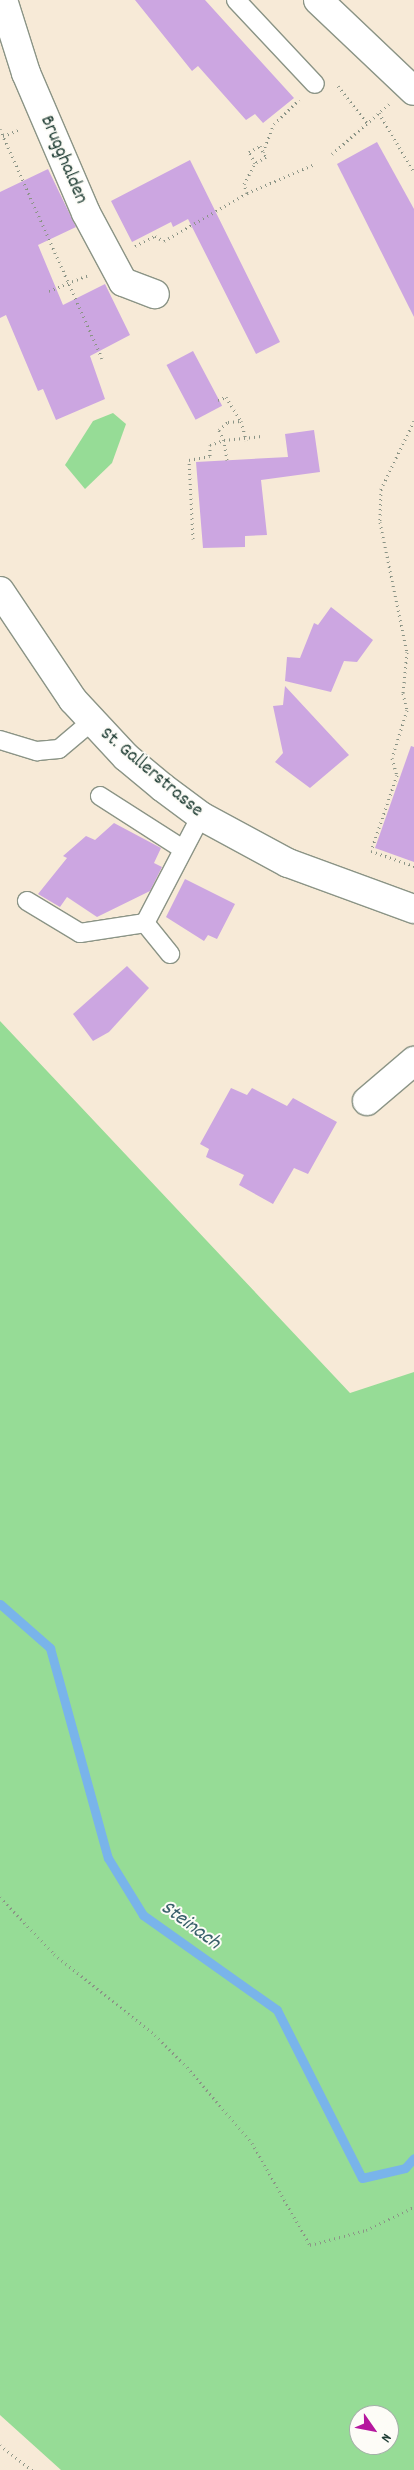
<!DOCTYPE html>
<html>
<head>
<meta charset="utf-8">
<style>
  body { margin:0 }
  #map { position:relative; width:414px; height:2470px; overflow:hidden; background:#f7ead7; font-family:Dekko,sans-serif }
  div>[style] { position:absolute }
  [style*='--x'] { left:calc(var(--x)*1px); top:calc(var(--y)*1px); width:calc(var(--w)*1px); rotate:calc(var(--a)*1deg) }
  .green>* { inset:0; background:#96dc96 }
  .stream>* { height:9px; margin:-4.5px; padding:0 4.5px; transform-origin:4.5px; border-radius:4.5px; background:#79b4ea }
  .building>* { inset:0; background:#cca6e1; transform-origin:0 0 }
  .path>* { height:3px; margin-top:-1.5px; transform-origin:0; background:repeating-linear-gradient(90deg,#8b9486 0 1px,transparent 0 5px) }
  .roads { filter:drop-shadow(1px 0 #8b9486) drop-shadow(-1px 0 #8b9486) drop-shadow(0 1px #8b9486) drop-shadow(0 -1px #8b9486) }
  .lane>* { height:18px; margin:-9px; padding:0 9px; transform-origin:9px; border-radius:9px; background:#fff }
  .street>* { height:28px; margin:-14px; padding:0 14px; transform-origin:14px; border-radius:14px; background:#fff }
  .secondary>* { height:28px; margin:-14px; padding:0 14px; transform-origin:14px; border-radius:14px; background:#fff }
  span { translate:-50% -50%; white-space:nowrap; text-align:center; line-height:1.15; -webkit-text-stroke:4px #fdfcf7; paint-order:stroke }
  .street-label { font-size:20px; color:#1f3d34 }
  .water-label { font-size:21px; color:#3a616b; font-style:italic }
  .north { position:absolute; left:349px; top:2405px; width:50px; height:50px; box-sizing:border-box; background:#fdfcf7; border:1px solid #a4b0a9; border-radius:50%; rotate:123deg; font-size:14px; font-weight:700; line-height:20px; text-align:center; color:#1f3d34 }
  .north::after { content:''; display:block; margin:auto; width:18px; height:22px; background:#b5179e; clip-path:polygon(50% 0,100% 100%,50% 72%,0 100%) }
</style>
</head>
<body>
<div id="map">
  <div class="green">
    <div style="clip-path:polygon(113px 413px,126px 424px,112px 463px,85px 489px,65px 465px,93px 421px)"></div>
    <div style="clip-path:polygon(evenodd,0 1021px,350px 1393px,414px 1372px,414px 2470px,61px 2470px,0 2415px,0 1021px,359px 2415px,389px 2415px,389px 2445px,359px 2445px,359px 2415px)"></div>
  </div>
  <div class="stream">
    <div style="--x:0;--y:1604;--w:67;--a:41.3"></div>
    <div style="--x:50;--y:1648;--w:218;--a:74.6"></div>
    <div style="--x:108;--y:1858;--w:67;--a:58.4"></div>
    <div style="--x:143;--y:1915;--w:164;--a:35.3"></div>
    <div style="--x:277;--y:2010;--w:188;--a:63.2"></div>
    <div style="--x:362;--y:2178;--w:44;--a:-13.1"></div>
    <div style="--x:405;--y:2168;--w:13;--a:-48"></div>
  </div>
  <div class="building">
    <div style="clip-path:polygon(135px 0,205px 0,294px 98px,263px 123px,255px 114px,246px 120px,198px 66px,192px 71px)"></div>
    <div style="clip-path:polygon(377px 142px,414px 209px,414px 317px,337px 164px)"></div>
    <div style="clip-path:polygon(190px 160px,280px 342px,256px 354px,188px 219px,173px 227px,171px 222px,132px 242px,111px 201px)"></div>
    <div style="clip-path:polygon(48px 169px,76px 227px,38px 245px,63px 305px,105px 284px,130px 335px,90px 356px,105px 399px,56px 420px,43px 389px,38px 391px,6px 315px,0 318px,0 192px)"></div>
    <div style="left:193px;top:351px;width:62px;height:30px;rotate:62deg"></div>
    <div style="clip-path:polygon(314px 430px,320px 472px,261px 480px,267px 535px,245px 536px,245px 547px,203px 548px,196px 462px,288px 457px,285px 434px)"></div>
    <div style="clip-path:polygon(331px 607px,373px 640px,357px 662px,344px 661px,331px 692px,285px 681px,287px 657px,300px 658px,314px 623px,318px 625px)"></div>
    <div style="clip-path:polygon(285px 686px,349px 755px,310px 788px,275px 762px,283px 753px,273px 706px,283px 705px)"></div>
    <div style="clip-path:polygon(411px 746px,414px 747px,414px 862px,375px 848px)"></div>
    <div style="clip-path:polygon(114px 823px,161px 848px,154px 863px,162px 867px,150px 891px,97px 917px,67px 897px,60px 907px,38px 894px,67px 858px,63px 856px,86px 836px,95px 840px)"></div>
    <div style="clip-path:polygon(185px 879px,235px 904px,217px 939px,208px 935px,204px 941px,166px 917px)"></div>
    <div style="clip-path:polygon(127px 966px,149px 988px,109px 1032px,93px 1041px,73px 1014px)"></div>
    <div style="clip-path:polygon(231px 1088px,247px 1095px,252px 1088px,287px 1106px,293px 1098px,337px 1122px,308px 1174px,294px 1168px,273px 1204px,239px 1185px,244px 1175px,206px 1157px,209px 1149px,200px 1144px)"></div>
  </div>
  <div class="path">
    <div style="--x:338;--y:86;--w:48;--a:51.7"></div>
    <div style="--x:379;--y:113;--w:69;--a:59.3"></div>
    <div style="--x:0;--y:129;--w:251;--a:66"></div>
    <div style="--x:3;--y:136;--w:19;--a:-21"></div>
    <div style="--x:260;--y:146;--w:13;--a:61"></div>
    <div style="--x:266;--y:157;--w:13;--a:151"></div>
    <div style="--x:255;--y:163;--w:13;--a:-119"></div>
    <div style="--x:249;--y:152;--w:13;--a:-29"></div>
    <div style="--x:263;--y:152;--w:30;--a:-69"></div>
    <div style="--x:274;--y:124;--w:35;--a:-44"></div>
    <div style="--x:332;--y:154;--w:76;--a:-41.3"></div>
    <div style="--x:247;--y:193;--w:9;--a:-108"></div>
    <div style="--x:244;--y:184;--w:24;--a:-62"></div>
    <div style="--x:135;--y:246;--w:22;--a:-27"></div>
    <div style="--x:155;--y:236;--w:10;--a:29"></div>
    <div style="--x:164;--y:241;--w:96;--a:-30"></div>
    <div style="--x:247;--y:193;--w:74;--a:-23.1"></div>
    <div style="--x:49;--y:291;--w:42;--a:-22.3"></div>
    <div style="--x:218;--y:400;--w:9;--a:-21"></div>
    <div style="--x:226;--y:397;--w:28;--a:58"></div>
    <div style="--x:414;--y:421;--w:76;--a:115.9"></div>
    <div style="--x:381;--y:489;--w:33;--a:92"></div>
    <div style="--x:380;--y:522;--w:133;--a:78.3"></div>
    <div style="--x:407;--y:652;--w:41;--a:95.6"></div>
    <div style="--x:403;--y:693;--w:17;--a:77"></div>
    <div style="--x:407;--y:710;--w:50;--a:107.4"></div>
    <div style="--x:392;--y:758;--w:18;--a:74"></div>
    <div style="--x:397;--y:775;--w:80;--a:108.9"></div>
    <div style="--x:371;--y:851;--w:46;--a:19.2"></div>
    <div style="--x:227;--y:460;--w:20;--a:-99"></div>
    <div style="--x:224;--y:440;--w:38;--a:-6"></div>
    <div style="--x:193;--y:539;--w:79;--a:-92.9"></div>
    <div style="--x:189;--y:460;--w:21;--a:-11"></div>
    <div style="--x:210;--y:456;--w:11;--a:-90"></div>
    <div style="--x:210;--y:445;--w:15;--a:-20"></div>
    <div style="--x:224;--y:440;--w:11;--a:-117"></div>
    <div style="--x:219;--y:430;--w:12;--a:-42"></div>
    <div style="--x:228;--y:422;--w:13;--a:-4"></div>
    <div style="--x:241;--y:421;--w:20;--a:75"></div>
    <div style="--x:0;--y:1897;--w:79;--a:46.5"></div>
    <div style="--x:54;--y:1954;--w:129;--a:38.7"></div>
    <div style="--x:155;--y:2035;--w:45;--a:45"></div>
    <div style="--x:187;--y:2067;--w:100;--a:49.5"></div>
    <div style="--x:252;--y:2143;--w:117;--a:60.4"></div>
    <div style="--x:310;--y:2245;--w:58;--a:-15"></div>
    <div style="--x:366;--y:2230;--w:53;--a:-25.6"></div>
    <div style="--x:0;--y:2445;--w:41;--a:38"></div>
  </div>
  <div class="roads">
    <div class="lane">
      <div style="--x:236;--y:0;--w:115;--a:46.8"></div>
      <div style="--x:0;--y:740;--w:39;--a:17"></div>
      <div style="--x:37;--y:751;--w:22;--a:-5"></div>
      <div style="--x:59;--y:749;--w:42;--a:-40.2"></div>
      <div style="--x:100;--y:796;--w:98;--a:32.6"></div>
      <div style="--x:27;--y:901;--w:62;--a:31.1"></div>
      <div style="--x:80;--y:933;--w:66;--a:-8.7"></div>
      <div style="--x:145;--y:923;--w:121;--a:-62.4"></div>
      <div style="--x:145;--y:923;--w:40;--a:51"></div>
    </div>
    <div class="street">
      <div style="--x:3;--y:0;--w:77;--a:72.5"></div>
      <div style="--x:26;--y:73;--w:152;--a:66.8"></div>
      <div style="--x:86;--y:213;--w:78;--a:61.8"></div>
      <div style="--x:123;--y:282;--w:34;--a:21"></div>
      <div style="--x:318;--y:0;--w:132;--a:43.5"></div>
      <div style="--x:367;--y:1101;--w:62;--a:-40.4"></div>
    </div>
    <div class="secondary">
      <div style="--x:0;--y:591;--w:131;--a:56.2"></div>
      <div style="--x:73;--y:700;--w:78;--a:47.1"></div>
      <div style="--x:126;--y:757;--w:47;--a:39.8"></div>
      <div style="--x:162;--y:787;--w:49;--a:36.6"></div>
      <div style="--x:201;--y:816;--w:99;--a:28.4"></div>
      <div style="--x:288;--y:863;--w:134;--a:20.1"></div>
    </div>
  </div>
  <div class="street-label">
    <span style="left:63px;top:160px;rotate:67deg">Brugghalden</span>
    <span style="left:151px;top:773px;rotate:40deg">St. Gallerstrasse</span>
  </div>
  <div class="water-label">
    <span style="left:190px;top:1926px;rotate:36deg">Steinach</span>
  </div>
  <div class="north">N</div>
</div>
</body>
</html>
